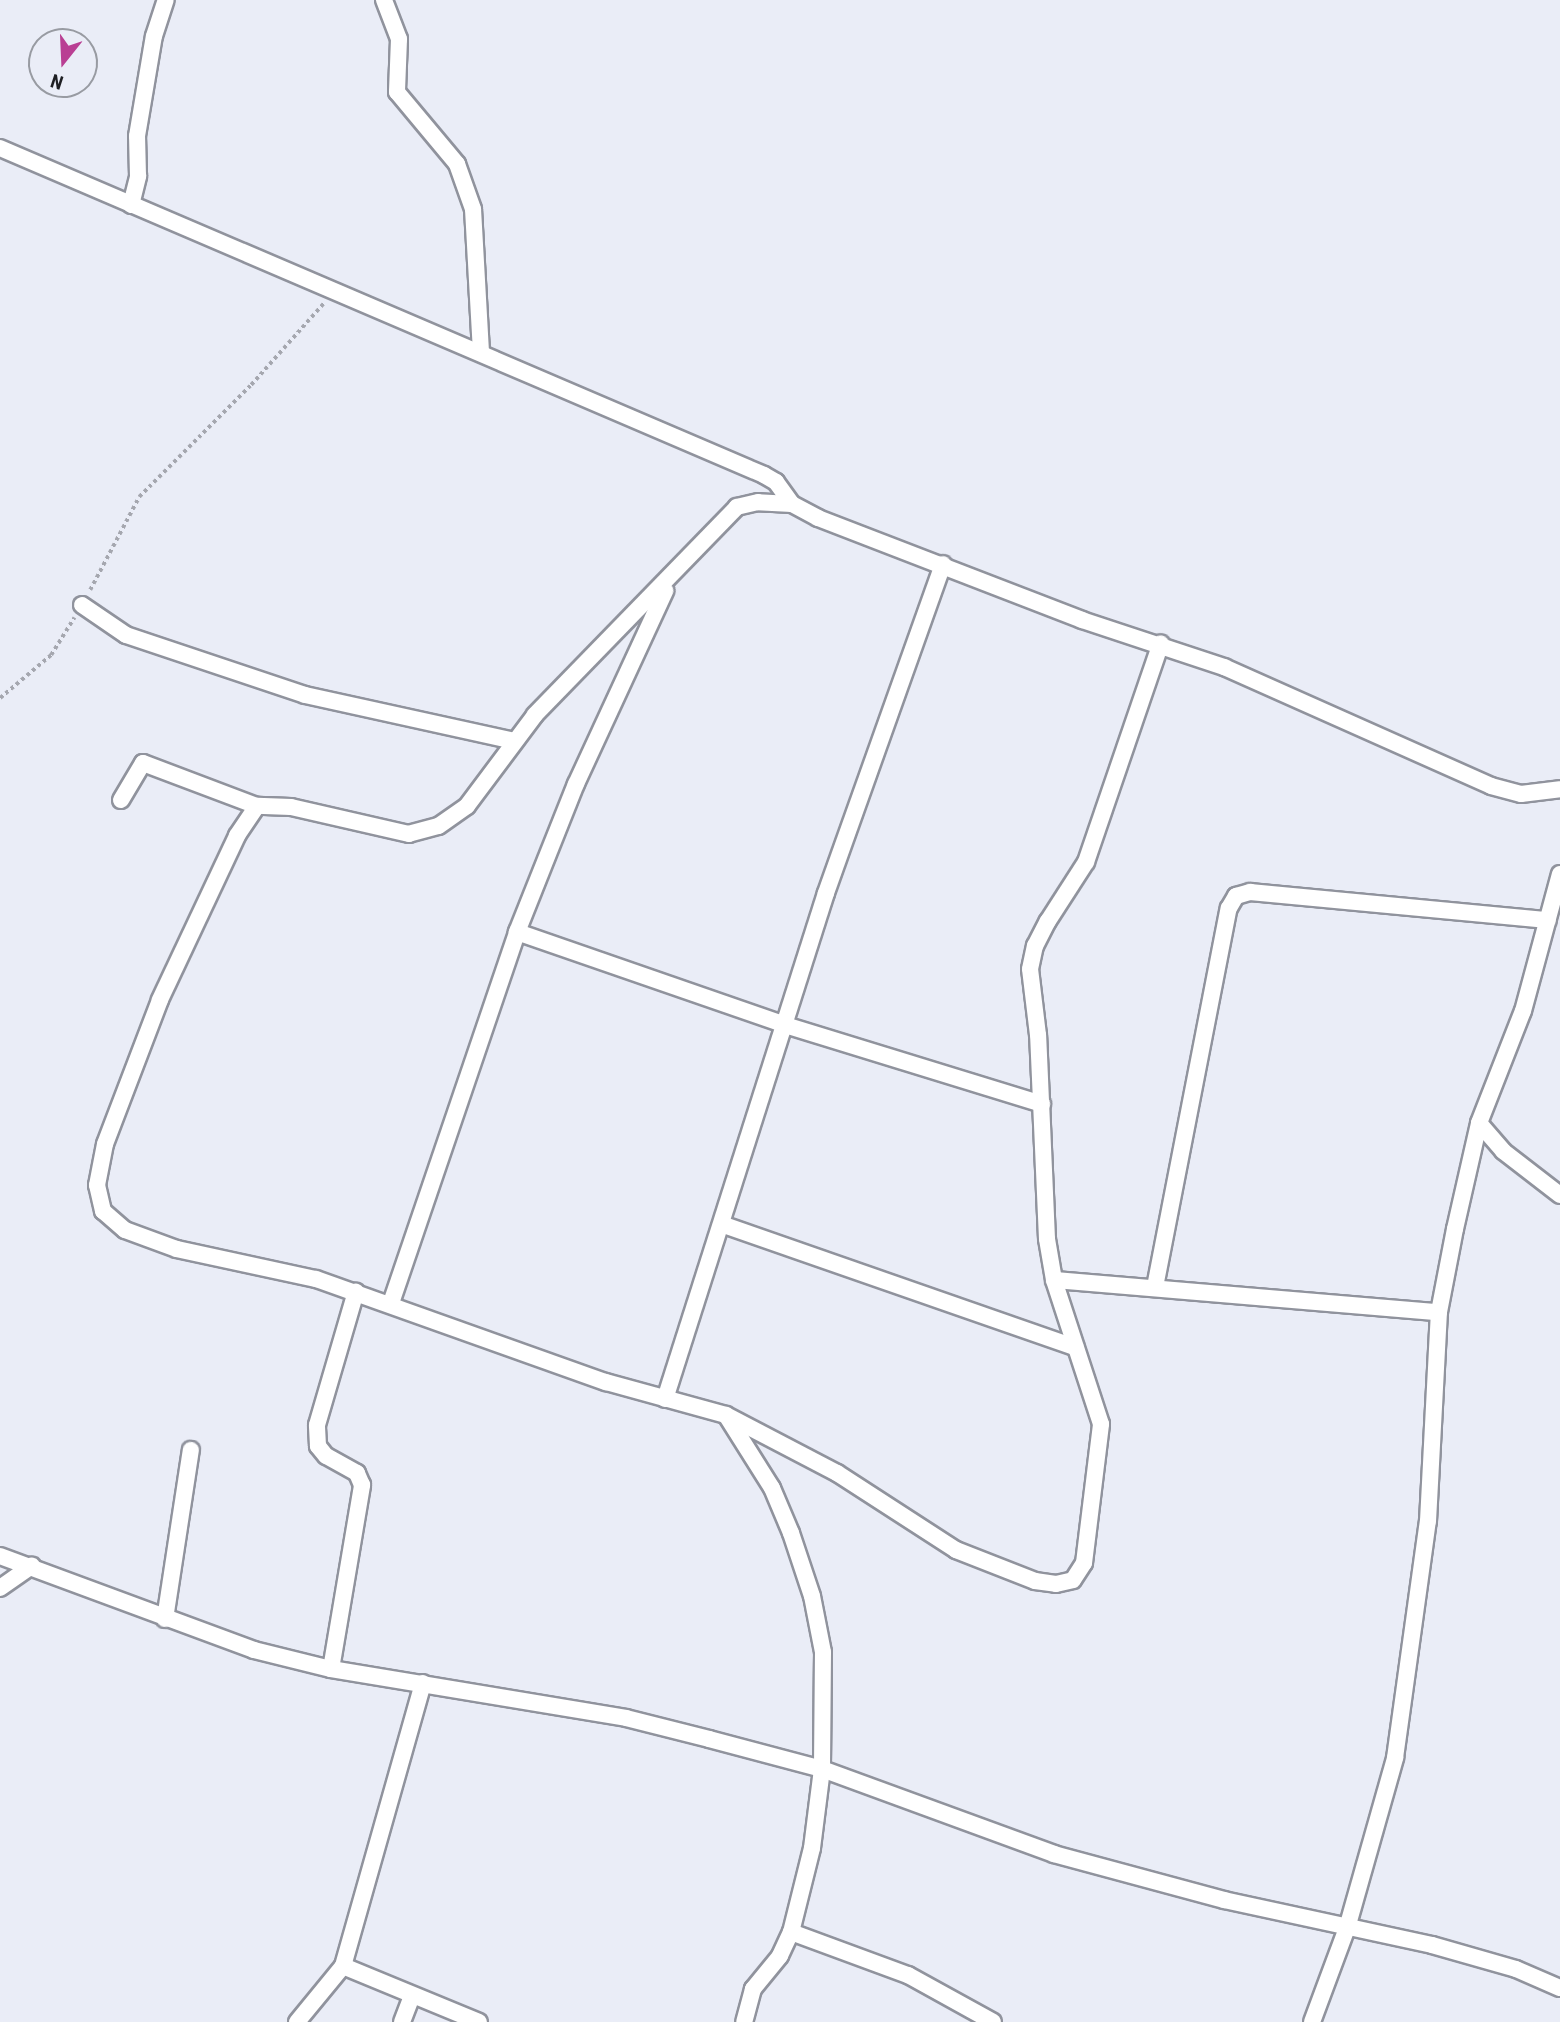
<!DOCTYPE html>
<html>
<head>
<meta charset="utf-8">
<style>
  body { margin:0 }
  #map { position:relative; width:1560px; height:2022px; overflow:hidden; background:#eaedf7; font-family:"Roboto Condensed",sans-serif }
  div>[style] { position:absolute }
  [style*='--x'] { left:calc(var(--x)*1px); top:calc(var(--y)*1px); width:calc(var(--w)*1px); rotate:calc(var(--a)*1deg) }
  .path>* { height:3.5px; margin-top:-1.75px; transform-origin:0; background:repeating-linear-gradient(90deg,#a5a7af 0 3.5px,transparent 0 7px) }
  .roads { filter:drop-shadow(2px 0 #90939d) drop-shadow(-2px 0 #90939d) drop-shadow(0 2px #90939d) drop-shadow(0 -2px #90939d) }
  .street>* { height:16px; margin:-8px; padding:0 8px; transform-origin:8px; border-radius:8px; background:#fff }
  span { translate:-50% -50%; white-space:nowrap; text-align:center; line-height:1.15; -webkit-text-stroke:7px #eaedf7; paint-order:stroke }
  .north { position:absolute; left:28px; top:28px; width:70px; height:70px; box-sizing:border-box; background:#eaedf7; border:2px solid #989ba2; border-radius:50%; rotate:198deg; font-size:19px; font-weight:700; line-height:28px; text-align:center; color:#1e1f23 }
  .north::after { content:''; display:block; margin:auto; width:24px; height:32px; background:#b93f93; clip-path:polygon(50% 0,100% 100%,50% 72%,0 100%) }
</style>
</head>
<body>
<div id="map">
  <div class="path">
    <div style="--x:90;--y:590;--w:105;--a:-62.2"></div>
    <div style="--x:139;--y:497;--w:158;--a:-45"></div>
    <div style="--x:251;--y:385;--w:110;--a:-48.3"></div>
    <div style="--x:0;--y:698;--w:67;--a:-40.1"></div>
    <div style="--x:51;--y:655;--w:44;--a:-58.1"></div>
  </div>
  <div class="roads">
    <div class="street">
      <div style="--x:384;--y:0;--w:42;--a:69"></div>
      <div style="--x:399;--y:39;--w:53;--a:92.2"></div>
      <div style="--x:397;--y:92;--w:94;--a:50.2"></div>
      <div style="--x:457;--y:164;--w:48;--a:70.4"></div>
      <div style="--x:473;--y:209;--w:144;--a:86.8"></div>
      <div style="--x:0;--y:148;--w:831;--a:23.17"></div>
      <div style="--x:764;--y:475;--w:14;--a:30"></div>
      <div style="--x:776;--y:482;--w:27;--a:54"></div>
      <div style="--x:792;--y:504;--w:30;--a:28"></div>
      <div style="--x:818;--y:518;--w:283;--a:21.1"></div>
      <div style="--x:1082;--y:620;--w:150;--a:18.3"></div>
      <div style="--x:1224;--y:667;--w:292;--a:24"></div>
      <div style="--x:1491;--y:786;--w:31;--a:15"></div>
      <div style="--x:1521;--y:794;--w:39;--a:-7"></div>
      <div style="--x:131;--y:205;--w:30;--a:-76"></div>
      <div style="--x:138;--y:176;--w:40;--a:-91.4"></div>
      <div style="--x:137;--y:136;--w:101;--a:-80.4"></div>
      <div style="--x:154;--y:36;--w:38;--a:-72"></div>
      <div style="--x:792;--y:504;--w:34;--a:-177"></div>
      <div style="--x:758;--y:502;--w:22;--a:167"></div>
      <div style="--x:737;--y:507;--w:290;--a:134.2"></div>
      <div style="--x:535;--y:715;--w:114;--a:126.8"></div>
      <div style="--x:467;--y:806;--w:35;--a:145"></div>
      <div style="--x:438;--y:826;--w:30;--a:165"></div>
      <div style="--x:409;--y:834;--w:121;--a:-167.1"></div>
      <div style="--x:291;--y:807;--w:34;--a:-178"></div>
      <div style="--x:257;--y:806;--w:36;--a:124"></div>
      <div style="--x:237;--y:836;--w:181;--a:115.2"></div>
      <div style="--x:160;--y:1000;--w:154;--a:110.9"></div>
      <div style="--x:105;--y:1144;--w:42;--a:101"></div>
      <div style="--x:97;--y:1185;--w:27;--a:77"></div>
      <div style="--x:103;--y:1211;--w:29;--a:41"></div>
      <div style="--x:125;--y:1230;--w:55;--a:20.1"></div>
      <div style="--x:177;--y:1249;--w:142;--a:12.2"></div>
      <div style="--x:316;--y:1279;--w:308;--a:19.6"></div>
      <div style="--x:606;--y:1382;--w:124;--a:15.4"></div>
      <div style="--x:726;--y:1415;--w:125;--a:27.6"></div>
      <div style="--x:837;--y:1473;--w:142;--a:32.9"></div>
      <div style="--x:956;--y:1550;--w:85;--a:21.4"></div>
      <div style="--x:1035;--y:1581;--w:21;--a:8"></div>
      <div style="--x:1056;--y:1584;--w:17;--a:-13"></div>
      <div style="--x:1073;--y:1580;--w:20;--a:-57"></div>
      <div style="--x:1084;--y:1563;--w:140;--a:-83"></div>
      <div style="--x:1101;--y:1424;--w:151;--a:-108.1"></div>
      <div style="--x:1054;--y:1280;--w:42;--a:-99.7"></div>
      <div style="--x:1047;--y:1239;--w:204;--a:-92.5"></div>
      <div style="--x:1038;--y:1035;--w:66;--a:-96.9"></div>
      <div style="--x:1030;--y:969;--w:24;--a:-78"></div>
      <div style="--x:1035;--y:946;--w:28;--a:-63"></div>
      <div style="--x:1048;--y:921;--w:70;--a:-57.2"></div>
      <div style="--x:1086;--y:862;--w:231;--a:-71.1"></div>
      <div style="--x:82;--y:605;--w:53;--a:34.3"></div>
      <div style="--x:126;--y:635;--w:189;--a:18.5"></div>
      <div style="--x:305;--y:695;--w:214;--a:12.4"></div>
      <div style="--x:121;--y:800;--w:43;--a:-59.3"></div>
      <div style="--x:143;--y:763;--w:122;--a:20.7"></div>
      <div style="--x:517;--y:932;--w:284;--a:19.1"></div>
      <div style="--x:785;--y:1025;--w:269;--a:17.1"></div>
      <div style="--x:1479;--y:1123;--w:37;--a:49"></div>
      <div style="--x:1503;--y:1151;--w:72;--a:37.7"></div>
      <div style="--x:724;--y:1225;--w:372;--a:19.2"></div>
      <div style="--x:1054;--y:1280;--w:386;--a:4.8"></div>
      <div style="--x:1155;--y:1287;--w:386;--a:-79"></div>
      <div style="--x:1229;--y:908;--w:14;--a:-60"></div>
      <div style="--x:1236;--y:896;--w:15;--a:-16"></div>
      <div style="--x:1250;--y:892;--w:299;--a:5.4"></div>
      <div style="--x:391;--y:1303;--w:392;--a:-71.2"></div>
      <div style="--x:517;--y:932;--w:159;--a:-68.3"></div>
      <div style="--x:576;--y:784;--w:213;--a:-65.2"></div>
      <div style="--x:665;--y:1399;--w:531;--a:-72.35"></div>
      <div style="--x:826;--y:893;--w:349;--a:-70.4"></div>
      <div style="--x:726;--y:1415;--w:86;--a:57.8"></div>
      <div style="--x:772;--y:1488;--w:49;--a:67.1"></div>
      <div style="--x:791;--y:1533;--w:66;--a:71.6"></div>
      <div style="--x:812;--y:1596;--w:57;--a:78.9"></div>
      <div style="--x:823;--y:1652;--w:117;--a:90.5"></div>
      <div style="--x:822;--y:1769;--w:80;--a:97.2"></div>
      <div style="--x:812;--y:1848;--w:87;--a:104"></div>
      <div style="--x:791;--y:1932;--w:26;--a:115"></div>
      <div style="--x:780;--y:1956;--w:43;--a:129.3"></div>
      <div style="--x:753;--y:1989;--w:34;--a:105"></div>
      <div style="--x:0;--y:1556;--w:271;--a:20.3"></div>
      <div style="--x:254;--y:1650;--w:79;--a:13.9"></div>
      <div style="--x:331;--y:1669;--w:299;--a:9.4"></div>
      <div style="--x:626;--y:1718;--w:86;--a:14.2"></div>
      <div style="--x:709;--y:1739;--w:117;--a:14.9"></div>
      <div style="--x:822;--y:1769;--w:247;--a:20.1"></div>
      <div style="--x:1054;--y:1854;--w:176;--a:15.1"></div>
      <div style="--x:1224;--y:1900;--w:213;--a:12.2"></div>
      <div style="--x:1432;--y:1945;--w:87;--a:15.9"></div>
      <div style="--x:1516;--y:1969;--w:48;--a:23.4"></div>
      <div style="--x:0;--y:1588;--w:39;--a:-35"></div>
      <div style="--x:165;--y:1619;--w:171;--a:-81.3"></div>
      <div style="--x:331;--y:1669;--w:187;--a:-80.4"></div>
      <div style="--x:362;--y:1485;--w:13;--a:-113"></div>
      <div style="--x:357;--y:1473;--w:35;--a:-151"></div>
      <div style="--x:326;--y:1456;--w:13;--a:-129"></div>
      <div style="--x:318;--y:1446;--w:21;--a:-93"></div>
      <div style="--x:317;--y:1425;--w:139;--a:-73.7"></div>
      <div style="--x:791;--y:1932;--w:125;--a:20.2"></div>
      <div style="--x:908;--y:1975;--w:97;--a:28.9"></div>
      <div style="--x:343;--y:1966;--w:147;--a:22.4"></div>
      <div style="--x:297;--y:2022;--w:72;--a:-50.6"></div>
      <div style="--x:343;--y:1966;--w:294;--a:-74.2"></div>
      <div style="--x:402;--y:2022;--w:26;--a:-69"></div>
      <div style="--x:1312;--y:2022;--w:100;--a:-69.6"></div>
      <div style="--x:1347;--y:1928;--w:177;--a:-74.2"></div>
      <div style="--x:1395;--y:1758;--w:239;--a:-82.1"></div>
      <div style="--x:1428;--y:1521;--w:209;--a:-87"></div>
      <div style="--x:1439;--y:1312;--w:85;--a:-79.1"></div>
      <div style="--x:1455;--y:1229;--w:109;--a:-77.2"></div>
      <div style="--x:1479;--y:1123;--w:120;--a:-68.6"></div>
      <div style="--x:1523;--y:1011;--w:142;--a:-74.9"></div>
    </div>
  </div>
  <div class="north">N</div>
</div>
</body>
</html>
